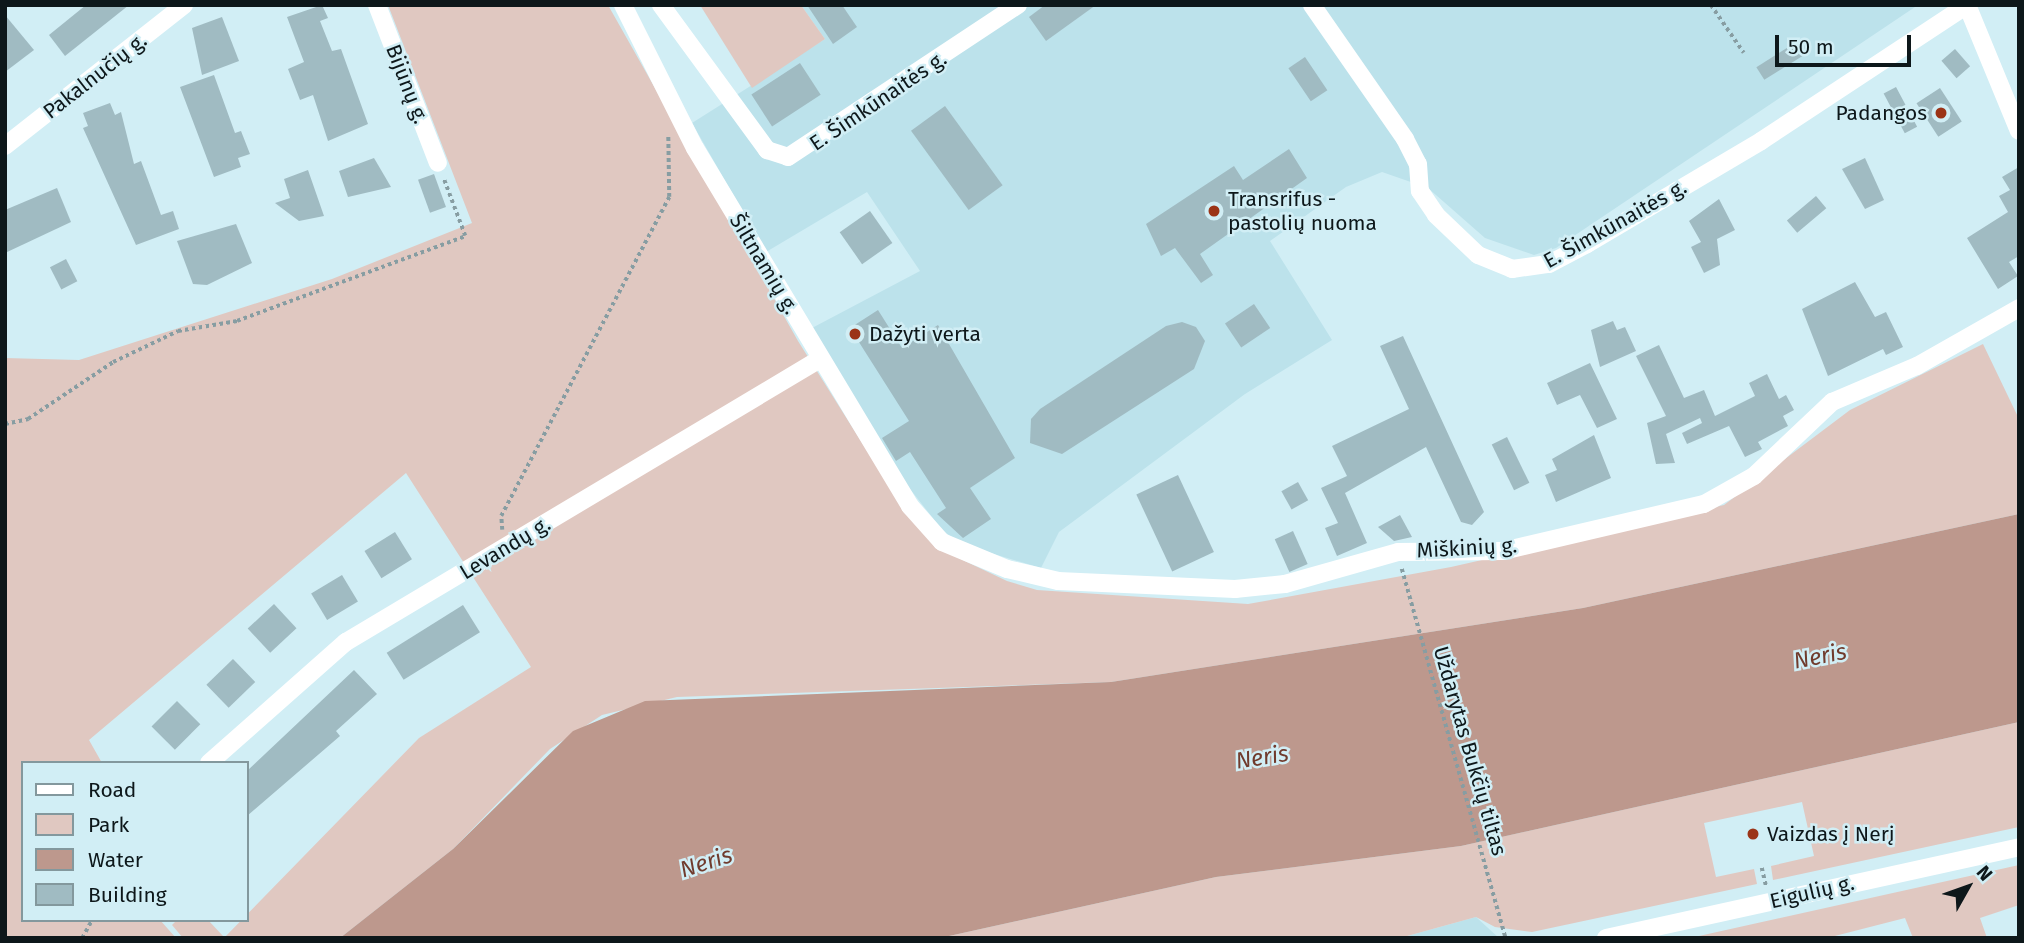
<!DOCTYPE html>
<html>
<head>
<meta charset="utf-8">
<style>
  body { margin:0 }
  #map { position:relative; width:2024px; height:943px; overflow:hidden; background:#d1eef5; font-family:"Fira Sans",sans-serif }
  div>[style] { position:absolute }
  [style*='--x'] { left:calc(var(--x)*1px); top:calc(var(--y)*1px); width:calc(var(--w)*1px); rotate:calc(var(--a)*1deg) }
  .built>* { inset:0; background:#bce2eb }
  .green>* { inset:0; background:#e0c8c1 }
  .water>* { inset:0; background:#bd988d }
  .building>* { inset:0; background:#a0bbc2; transform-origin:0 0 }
  .path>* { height:3.5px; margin-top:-1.75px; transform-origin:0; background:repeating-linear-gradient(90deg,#879da2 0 3.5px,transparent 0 7px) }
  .street>* { height:18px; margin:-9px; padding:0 9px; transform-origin:9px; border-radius:9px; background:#fff }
  .dots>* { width:19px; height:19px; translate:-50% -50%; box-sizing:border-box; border:4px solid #d1eef5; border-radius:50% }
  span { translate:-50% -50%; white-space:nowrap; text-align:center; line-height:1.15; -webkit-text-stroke:5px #d1eef5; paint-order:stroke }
  .street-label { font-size:21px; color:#0d171a }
  .poi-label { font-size:21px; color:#0d171a }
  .right { translate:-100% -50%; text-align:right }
  .left { translate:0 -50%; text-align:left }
  .water-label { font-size:23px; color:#703b2d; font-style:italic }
  .frame { position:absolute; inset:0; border:7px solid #0d171a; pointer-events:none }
  .legend { position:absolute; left:21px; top:761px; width:228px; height:161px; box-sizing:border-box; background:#d1eef5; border:2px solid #83989d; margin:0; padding:9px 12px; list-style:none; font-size:21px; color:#0d171a }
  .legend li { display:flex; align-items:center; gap:14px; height:35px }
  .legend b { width:35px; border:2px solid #83989d }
  .north { position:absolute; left:1933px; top:852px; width:70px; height:70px; -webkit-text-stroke:5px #d1eef5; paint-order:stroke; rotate:50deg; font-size:19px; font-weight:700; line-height:28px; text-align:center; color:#0d171a }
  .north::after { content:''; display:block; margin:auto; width:24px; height:32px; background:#0d171a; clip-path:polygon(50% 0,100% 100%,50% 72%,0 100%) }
  .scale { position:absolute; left:1775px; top:35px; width:136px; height:32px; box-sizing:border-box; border:4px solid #0d171a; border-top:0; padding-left:9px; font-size:21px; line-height:24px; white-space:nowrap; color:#0d171a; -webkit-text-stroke:5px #d1eef5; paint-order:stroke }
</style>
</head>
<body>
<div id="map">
  <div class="built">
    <div style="clip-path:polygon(801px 5px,1918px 5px,1556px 248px,1534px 255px,1485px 238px,1428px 188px,1382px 172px,1346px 187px,1270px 241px,1332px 340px,1245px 394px,1059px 532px,1041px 568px,964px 545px,943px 531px,903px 480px,812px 328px,920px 271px,867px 192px,766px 252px,692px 123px,825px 39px)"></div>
    <div style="clip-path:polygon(1476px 917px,1499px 938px,1400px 938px)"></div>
  </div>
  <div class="green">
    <div style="clip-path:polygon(388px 5px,608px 5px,798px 341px,898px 500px,950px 554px,1007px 581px,1037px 590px,1248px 604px,1451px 567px,1724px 505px,1850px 410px,1983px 344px,2019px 419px,2019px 514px,1583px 608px,1111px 682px,677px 697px,602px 715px,550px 749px,453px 849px,340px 938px,224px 938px,419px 738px,531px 667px,406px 473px,89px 740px,102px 763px,23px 763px,23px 920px,160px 920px,176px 938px,5px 938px,5px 358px,79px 360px,332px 279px,472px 223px)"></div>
    <div style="clip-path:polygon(700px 5px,801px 5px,825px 39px,752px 88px)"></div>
    <div style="clip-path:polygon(2019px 722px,2019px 827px,1773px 880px,1771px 866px,1814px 856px,1802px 802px,1704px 823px,1716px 877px,1754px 869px,1757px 884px,1532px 932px,1495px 927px,1476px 917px,1400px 938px,940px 938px,1216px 877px,1461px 846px)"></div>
    <div style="clip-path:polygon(2019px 865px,2019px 905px,1980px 918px,1987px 938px,1913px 938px,1905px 918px,1827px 938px,1690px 938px)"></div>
    <div style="clip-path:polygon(177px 920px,208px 920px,223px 936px,183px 938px,172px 925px)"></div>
  </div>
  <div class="water">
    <div style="clip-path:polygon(2019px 514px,2019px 722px,1461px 846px,1216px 877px,940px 938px,340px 938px,453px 849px,573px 731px,645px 701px,1111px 682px,1583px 608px)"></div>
  </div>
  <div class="building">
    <div style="clip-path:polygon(86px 5px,129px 5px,65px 56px,49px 35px)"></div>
    <div style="clip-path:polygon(322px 5px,328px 18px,320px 21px,332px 51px,341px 49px,368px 124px,328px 141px,313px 95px,300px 100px,288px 69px,304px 62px,287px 17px)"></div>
    <div style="clip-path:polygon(807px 5px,842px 5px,857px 27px,833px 44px)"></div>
    <div style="clip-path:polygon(1045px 5px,1096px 5px,1046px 41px,1029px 17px)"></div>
    <div style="clip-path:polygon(5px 15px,34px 50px,5px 72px)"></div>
    <div style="clip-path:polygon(222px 17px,239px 61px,202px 75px,192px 28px)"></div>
    <div style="left:1803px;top:38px;width:15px;height:55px;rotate:58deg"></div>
    <div style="left:1955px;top:49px;width:23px;height:18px;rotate:49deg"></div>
    <div style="left:1305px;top:57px;width:40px;height:20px;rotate:56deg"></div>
    <div style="left:800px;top:63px;width:38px;height:58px;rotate:57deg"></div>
    <div style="clip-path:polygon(214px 75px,235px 133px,241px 131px,250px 154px,238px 158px,241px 167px,214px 177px,180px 87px)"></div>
    <div style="left:1896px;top:87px;width:45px;height:14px;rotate:62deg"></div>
    <div style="left:1940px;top:88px;width:40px;height:28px;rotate:57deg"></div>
    <div style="clip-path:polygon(110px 103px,115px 115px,121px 112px,134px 164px,141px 161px,161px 215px,173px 211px,179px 229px,136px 245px,83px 128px,88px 126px,83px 113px)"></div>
    <div style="left:945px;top:106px;width:98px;height:42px;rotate:54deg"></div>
    <div style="clip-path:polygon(1289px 149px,1307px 178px,1200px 254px,1213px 275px,1201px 283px,1175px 248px,1161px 256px,1146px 224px,1234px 166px,1243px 180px)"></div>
    <div style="clip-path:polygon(374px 158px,391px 187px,348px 197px,339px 171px)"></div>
    <div style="clip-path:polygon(1865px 158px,1884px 200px,1865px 209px,1842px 169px)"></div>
    <div style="clip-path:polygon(2019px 167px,2019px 256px,2009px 262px,2018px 276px,1998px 289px,1967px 238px,2008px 212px,1999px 196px,2010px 190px,2002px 177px)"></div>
    <div style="clip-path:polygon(308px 170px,324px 216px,299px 221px,275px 203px,290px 198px,284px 179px)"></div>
    <div style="left:434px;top:174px;width:35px;height:17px;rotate:70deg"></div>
    <div style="clip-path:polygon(57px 188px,71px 222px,5px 253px,5px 210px)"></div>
    <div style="left:1816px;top:196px;width:16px;height:38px;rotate:50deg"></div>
    <div style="clip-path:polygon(1719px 199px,1735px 230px,1717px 239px,1720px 265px,1704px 273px,1691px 247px,1701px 242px,1689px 221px)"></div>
    <div style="left:870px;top:211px;width:39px;height:37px;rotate:55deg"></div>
    <div style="clip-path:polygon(236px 224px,252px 263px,207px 285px,193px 284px,177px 241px)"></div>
    <div style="left:66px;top:259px;width:25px;height:18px;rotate:63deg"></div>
    <div style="clip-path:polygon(1855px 282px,1875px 317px,1886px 312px,1903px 347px,1886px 355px,1883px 349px,1828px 376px,1802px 309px)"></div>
    <div style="left:1254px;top:304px;width:29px;height:35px;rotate:56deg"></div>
    <div style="clip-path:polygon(878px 310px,902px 348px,938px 325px,1015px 458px,970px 488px,991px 519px,963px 538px,937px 514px,946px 508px,910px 452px,896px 461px,882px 438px,909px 421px,850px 328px)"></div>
    <div style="clip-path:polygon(1613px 321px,1617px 330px,1625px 327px,1636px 351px,1600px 367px,1591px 330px)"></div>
    <div style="clip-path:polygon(1182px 322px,1196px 327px,1205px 341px,1194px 369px,1062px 454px,1030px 443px,1031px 419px,1040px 409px,1166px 326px)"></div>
    <div style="clip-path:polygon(1403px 336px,1484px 512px,1472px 525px,1461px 522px,1426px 447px,1345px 493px,1367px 543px,1337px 556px,1325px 528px,1338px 523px,1321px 488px,1347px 476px,1332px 446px,1409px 409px,1380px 346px)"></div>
    <div style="clip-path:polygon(1659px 345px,1684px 398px,1704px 390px,1715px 416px,1755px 396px,1749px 383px,1767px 374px,1779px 399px,1786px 395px,1794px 410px,1783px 416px,1788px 426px,1758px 442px,1762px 449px,1745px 457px,1729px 426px,1687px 444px,1682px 433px,1702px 423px,1700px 418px,1666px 434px,1675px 463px,1656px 464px,1647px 423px,1666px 416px,1636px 356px)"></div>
    <div style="clip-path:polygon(1590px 363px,1617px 419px,1597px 428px,1580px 395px,1557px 405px,1547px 383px)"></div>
    <div style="clip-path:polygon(1594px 435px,1611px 478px,1556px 502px,1545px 475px,1557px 470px,1552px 459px)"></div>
    <div style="left:1507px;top:437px;width:51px;height:17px;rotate:64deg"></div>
    <div style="left:1178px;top:475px;width:85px;height:46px;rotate:65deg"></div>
    <div style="left:1298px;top:482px;width:21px;height:19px;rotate:61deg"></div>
    <div style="clip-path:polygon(1400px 515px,1412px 537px,1394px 541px,1378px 527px)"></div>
    <div style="left:1293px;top:531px;width:36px;height:20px;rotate:66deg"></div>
    <div style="left:395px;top:532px;width:32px;height:36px;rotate:58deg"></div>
    <div style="left:342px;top:575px;width:31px;height:36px;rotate:59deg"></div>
    <div style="left:274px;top:604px;width:33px;height:36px;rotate:47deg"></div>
    <div style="left:463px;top:605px;width:32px;height:90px;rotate:58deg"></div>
    <div style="left:233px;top:659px;width:32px;height:37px;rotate:46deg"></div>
    <div style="clip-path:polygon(354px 670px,377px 694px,336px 731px,340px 736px,247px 816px,247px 771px)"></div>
    <div style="left:177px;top:701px;width:33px;height:36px;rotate:45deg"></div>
  </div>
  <div class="path">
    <div style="--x:1711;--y:5;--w:58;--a:55.5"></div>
    <div style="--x:5;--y:424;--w:24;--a:-12"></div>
    <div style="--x:28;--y:419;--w:102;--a:-33.8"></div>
    <div style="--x:113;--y:362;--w:72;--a:-25.5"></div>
    <div style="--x:178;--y:331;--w:60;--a:-9.6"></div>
    <div style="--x:237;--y:321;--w:243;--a:-20.4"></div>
    <div style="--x:465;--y:236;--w:60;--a:-110.6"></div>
    <div style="--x:502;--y:530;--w:14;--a:-94"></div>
    <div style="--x:501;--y:516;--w:361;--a:-62.2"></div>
    <div style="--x:669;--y:197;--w:61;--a:-90.9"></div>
    <div style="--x:1402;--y:569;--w:383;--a:74.3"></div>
    <div style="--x:1762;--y:868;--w:18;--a:77"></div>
    <div style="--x:82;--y:938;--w:21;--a:-61"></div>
  </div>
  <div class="street">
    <div style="--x:377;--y:5;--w:169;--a:68.9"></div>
    <div style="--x:623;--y:5;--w:160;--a:63.3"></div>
    <div style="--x:695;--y:148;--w:418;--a:59"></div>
    <div style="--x:910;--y:506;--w:48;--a:48.4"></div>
    <div style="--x:942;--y:542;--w:70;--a:22.6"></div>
    <div style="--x:1007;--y:569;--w:52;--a:13.2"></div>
    <div style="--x:1058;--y:581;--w:177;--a:2.6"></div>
    <div style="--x:1235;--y:589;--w:50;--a:-5.7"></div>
    <div style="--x:1285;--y:584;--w:117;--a:-15.8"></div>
    <div style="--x:1398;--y:552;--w:105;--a:-0.5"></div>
    <div style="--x:1503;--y:551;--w:206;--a:-13.2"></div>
    <div style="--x:1704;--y:504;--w:57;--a:-29.2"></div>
    <div style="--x:1754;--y:476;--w:108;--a:-43.5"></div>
    <div style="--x:1832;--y:402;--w:92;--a:-23"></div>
    <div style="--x:1917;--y:366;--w:117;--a:-29.6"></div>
    <div style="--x:661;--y:5;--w:180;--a:53.8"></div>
    <div style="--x:767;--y:150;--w:22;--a:18"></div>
    <div style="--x:788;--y:157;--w:276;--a:-33.5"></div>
    <div style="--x:1312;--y:5;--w:163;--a:55.2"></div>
    <div style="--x:1405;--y:139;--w:28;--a:63"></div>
    <div style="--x:1418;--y:164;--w:27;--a:86"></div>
    <div style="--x:1420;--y:191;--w:29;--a:56"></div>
    <div style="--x:1436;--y:215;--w:58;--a:43.6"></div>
    <div style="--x:1478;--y:255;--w:37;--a:22"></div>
    <div style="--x:1512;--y:269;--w:37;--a:-8"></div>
    <div style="--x:1549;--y:264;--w:43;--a:-27.8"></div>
    <div style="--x:1587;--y:244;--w:202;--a:-30.6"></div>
    <div style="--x:1761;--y:141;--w:247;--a:-33.4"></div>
    <div style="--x:1967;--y:5;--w:136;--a:67.6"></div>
    <div style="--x:5;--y:146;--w:228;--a:-38.2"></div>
    <div style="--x:209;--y:763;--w:183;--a:-41.5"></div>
    <div style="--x:346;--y:642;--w:552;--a:-30.84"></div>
    <div style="--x:1606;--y:938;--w:423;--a:-12.4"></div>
  </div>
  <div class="dots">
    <div style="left:1941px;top:113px;background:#9b3417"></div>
    <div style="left:1214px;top:211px;background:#9b3417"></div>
    <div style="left:855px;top:334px;background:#9b3417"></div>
    <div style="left:1753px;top:834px;background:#9b3417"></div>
  </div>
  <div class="street-label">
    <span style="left:95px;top:76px;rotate:-38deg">Pakalnučių g.</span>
    <span style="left:407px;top:84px;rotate:69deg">Bijūnų g.</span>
    <span style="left:878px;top:101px;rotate:-34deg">E. Šimkūnaitės g.</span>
    <span style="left:1615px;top:224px;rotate:-29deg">E. Šimkūnaitės g.</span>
    <span style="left:764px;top:264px;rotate:59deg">Šiltnamių g.</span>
    <span style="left:505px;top:548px;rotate:-31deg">Levandų g.</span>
    <span style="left:1467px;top:548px;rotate:-3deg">Miškinių g.</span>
    <span style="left:1470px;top:751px;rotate:74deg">Uždarytas Bukčių tiltas</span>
    <span style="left:1812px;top:892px;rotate:-13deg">Eigulių g.</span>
  </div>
  <div class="poi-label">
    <span class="right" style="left:1927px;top:113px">Padangos</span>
    <span class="left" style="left:1228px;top:211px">Transrifus -<br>pastolių nuoma</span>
    <span class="left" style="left:869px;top:334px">Dažyti verta</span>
    <span class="left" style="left:1767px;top:834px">Vaizdas į Nerį</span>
  </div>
  <div class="water-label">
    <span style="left:1820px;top:656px;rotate:-11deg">Neris</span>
    <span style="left:1262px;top:757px;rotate:-9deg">Neris</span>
    <span style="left:706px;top:862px;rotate:-18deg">Neris</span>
  </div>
  <div class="frame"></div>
  <ul class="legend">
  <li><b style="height:9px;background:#fff"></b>Road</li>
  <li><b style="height:19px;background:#e0c8c1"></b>Park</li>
  <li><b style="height:19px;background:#bd988d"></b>Water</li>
  <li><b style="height:19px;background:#a0bbc2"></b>Building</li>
  </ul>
  <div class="north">N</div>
  <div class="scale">50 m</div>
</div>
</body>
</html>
